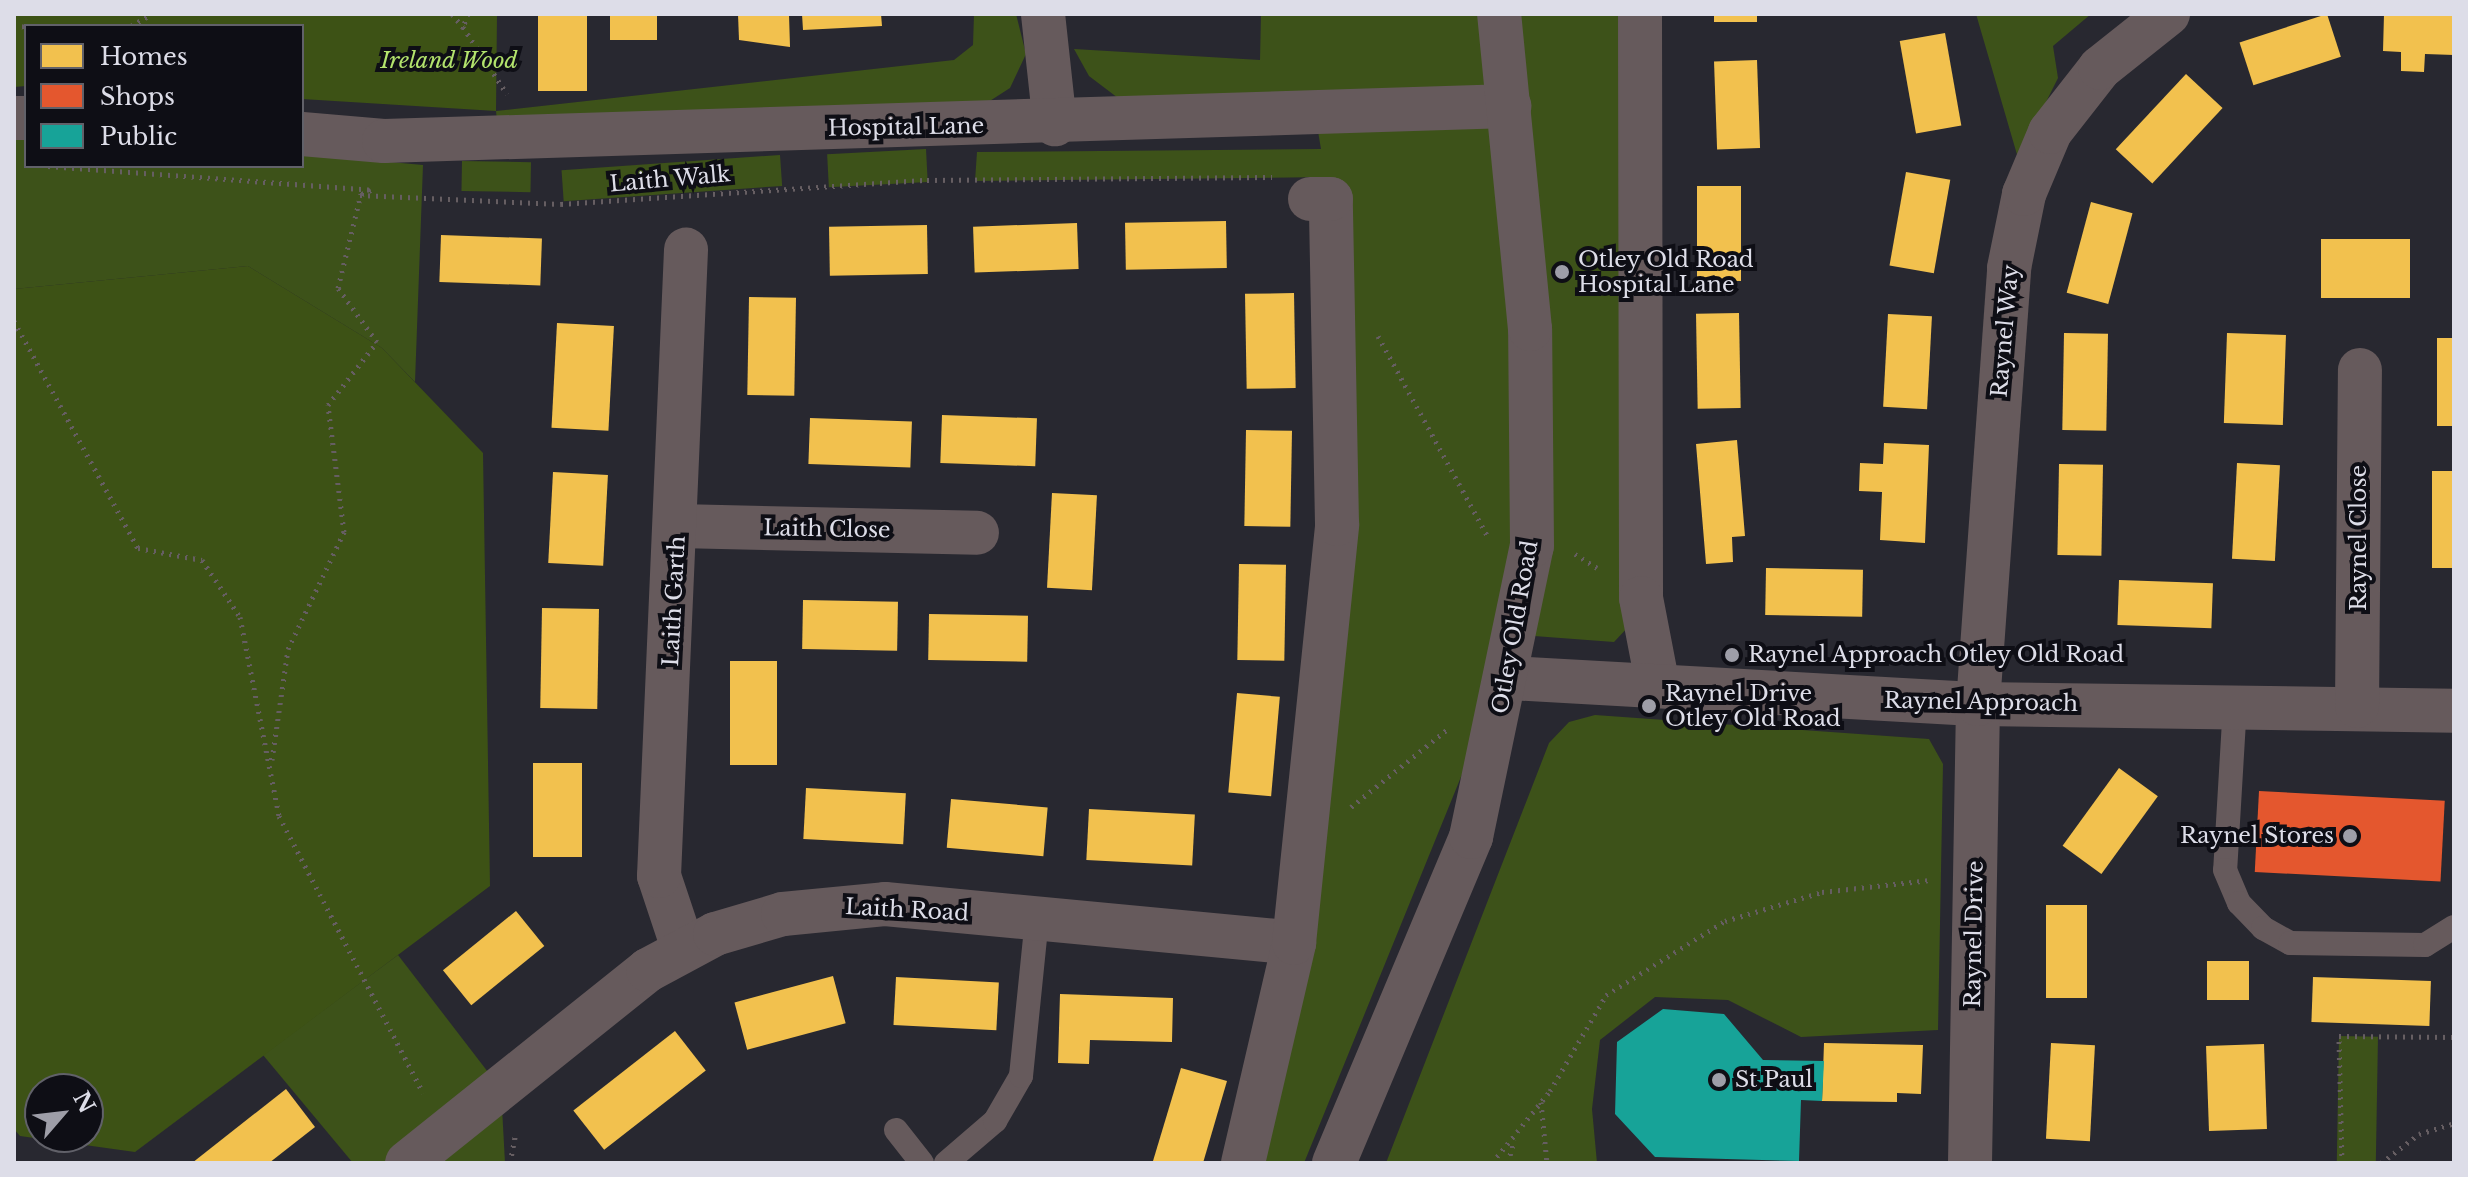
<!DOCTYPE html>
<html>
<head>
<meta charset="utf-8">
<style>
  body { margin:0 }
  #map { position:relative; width:2468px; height:1177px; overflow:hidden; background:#282830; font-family:"Libre Baskerville",serif }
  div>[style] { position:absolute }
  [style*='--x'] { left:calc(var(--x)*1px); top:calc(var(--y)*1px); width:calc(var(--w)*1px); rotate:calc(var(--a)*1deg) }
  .green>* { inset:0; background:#3d5219; transform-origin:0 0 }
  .forest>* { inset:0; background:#3d5215 }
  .homes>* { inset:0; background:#f2c14e; transform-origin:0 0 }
  .shops>* { inset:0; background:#e4572e; transform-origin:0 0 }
  .public>* { inset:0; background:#17a398 }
  .path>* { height:5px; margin-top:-2.5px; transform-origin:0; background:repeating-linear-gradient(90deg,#665e62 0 2px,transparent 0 8px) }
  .service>* { height:24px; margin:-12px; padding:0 12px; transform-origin:12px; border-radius:12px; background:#665a5c }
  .minor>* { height:44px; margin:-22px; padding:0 22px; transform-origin:22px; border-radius:22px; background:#665a5c }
  .tertiary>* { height:44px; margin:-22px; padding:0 22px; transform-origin:22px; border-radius:22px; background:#665a5c }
  .dots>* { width:22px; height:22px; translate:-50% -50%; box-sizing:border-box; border:4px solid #0e0e15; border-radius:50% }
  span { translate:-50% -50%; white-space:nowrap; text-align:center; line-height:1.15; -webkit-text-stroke:8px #0e0e15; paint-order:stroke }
  .park-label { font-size:22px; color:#b3e36d; font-style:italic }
  .street-label { font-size:22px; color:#dddde8 }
  .poi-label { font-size:22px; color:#dddde8 }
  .left { translate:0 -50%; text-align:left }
  .right { translate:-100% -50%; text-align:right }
  .frame { position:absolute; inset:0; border:16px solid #dddde8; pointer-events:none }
  .legend { position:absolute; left:24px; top:24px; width:280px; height:144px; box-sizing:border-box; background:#0e0e15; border:2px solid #616169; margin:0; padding:10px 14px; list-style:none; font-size:24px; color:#dddde8 }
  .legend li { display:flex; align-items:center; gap:16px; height:40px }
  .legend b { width:40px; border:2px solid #616169 }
  .north { position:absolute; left:24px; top:1073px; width:80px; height:80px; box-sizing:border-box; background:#0e0e15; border:2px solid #616169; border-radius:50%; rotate:62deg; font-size:22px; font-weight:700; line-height:32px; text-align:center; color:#dddde8 }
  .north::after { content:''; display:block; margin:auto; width:28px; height:36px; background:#9e9ea8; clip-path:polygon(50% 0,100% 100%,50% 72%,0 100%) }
</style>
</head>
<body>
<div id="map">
  <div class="green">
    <div style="clip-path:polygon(974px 14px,1016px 14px,1026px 54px,1010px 88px,982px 106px,497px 121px,496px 111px,954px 60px,973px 45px)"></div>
    <div style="clip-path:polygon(1261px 14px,1623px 14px,1630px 625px,1614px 642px,1495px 633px,1465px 767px,1304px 1163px,1243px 1163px,1337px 525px,1327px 177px,975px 181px,977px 152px,1321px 149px,1312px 96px,1118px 98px,1089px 76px,1074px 49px,1260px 60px)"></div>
    <div style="clip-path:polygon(1976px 14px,2091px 14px,2053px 46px,2058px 78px,2018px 158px)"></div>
    <div style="clip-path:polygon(14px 140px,26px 140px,26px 166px,302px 166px,302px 154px,423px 165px,415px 382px,382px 348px,248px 266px,14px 289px)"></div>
    <div style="left:926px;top:149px;width:33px;height:99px;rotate:87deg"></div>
    <div style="left:780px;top:155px;width:31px;height:219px;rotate:86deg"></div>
    <div style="left:462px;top:161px;width:69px;height:30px;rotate:1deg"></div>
    <div style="clip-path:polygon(1595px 715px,1929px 739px,1943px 764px,1938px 1030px,1801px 1037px,1728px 1000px,1655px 997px,1600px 1040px,1592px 1109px,1597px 1163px,1386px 1163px,1549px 743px,1569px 722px)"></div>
    <div style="clip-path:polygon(398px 955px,501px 1089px,505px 1163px,353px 1163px,263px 1055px)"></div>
    <div style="left:2339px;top:1036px;width:39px;height:127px;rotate:1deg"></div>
  </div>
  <div class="forest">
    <div style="clip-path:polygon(14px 14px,497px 14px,496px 111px,302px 99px,302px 26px,26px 26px,26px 86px,14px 87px)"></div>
    <div style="clip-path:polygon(evenodd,248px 266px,382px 348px,483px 453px,490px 886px,135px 1152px,20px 1136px,14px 1129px,14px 289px,248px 266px,40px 1089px,88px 1089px,88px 1137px,40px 1137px,40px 1089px)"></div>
  </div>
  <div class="homes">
    <div style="left:538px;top:14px;width:49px;height:77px"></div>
    <div style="left:610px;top:14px;width:47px;height:26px"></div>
    <div style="clip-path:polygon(738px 14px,789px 14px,790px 47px,739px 40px)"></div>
    <div style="clip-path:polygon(802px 14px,881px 14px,882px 26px,803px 30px)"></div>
    <div style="left:1714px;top:14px;width:43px;height:8px"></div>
    <div style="left:2327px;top:14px;width:45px;height:92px;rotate:72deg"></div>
    <div style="clip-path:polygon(2384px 14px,2454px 14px,2454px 55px,2425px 54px,2424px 72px,2401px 71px,2401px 52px,2383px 51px)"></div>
    <div style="left:1945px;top:33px;width:94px;height:46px;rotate:80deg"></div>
    <div style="left:1757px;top:60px;width:88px;height:43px;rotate:88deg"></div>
    <div style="left:2186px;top:74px;width:50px;height:103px;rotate:43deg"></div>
    <div style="left:1906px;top:172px;width:45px;height:95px;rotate:10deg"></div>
    <div style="left:1697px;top:186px;width:44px;height:95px"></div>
    <div style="left:2091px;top:202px;width:43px;height:94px;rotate:15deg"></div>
    <div style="left:1226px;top:221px;width:47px;height:101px;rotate:89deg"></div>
    <div style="left:1077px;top:223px;width:46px;height:104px;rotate:88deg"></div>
    <div style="left:927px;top:225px;width:49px;height:98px;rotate:89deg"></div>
    <div style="left:441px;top:235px;width:101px;height:47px;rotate:2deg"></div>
    <div style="left:2321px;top:239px;width:89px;height:59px"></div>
    <div style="left:1294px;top:293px;width:95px;height:49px;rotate:89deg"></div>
    <div style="left:749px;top:297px;width:47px;height:98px;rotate:1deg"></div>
    <div style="left:1739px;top:313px;width:95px;height:43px;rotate:89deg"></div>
    <div style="left:1888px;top:314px;width:44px;height:93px;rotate:3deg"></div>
    <div style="left:557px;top:323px;width:57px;height:105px;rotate:3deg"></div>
    <div style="left:2064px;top:333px;width:44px;height:97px;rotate:1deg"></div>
    <div style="left:2227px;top:333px;width:59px;height:90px;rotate:2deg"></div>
    <div style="left:2437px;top:338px;width:17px;height:88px"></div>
    <div style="left:942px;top:415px;width:95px;height:48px;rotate:2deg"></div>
    <div style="left:810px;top:418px;width:102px;height:46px;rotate:2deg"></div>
    <div style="left:1246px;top:430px;width:46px;height:96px;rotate:1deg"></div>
    <div style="clip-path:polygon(1737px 440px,1745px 536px,1732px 537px,1733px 562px,1706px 564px,1696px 444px)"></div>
    <div style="clip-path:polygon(1884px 443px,1929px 445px,1925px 543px,1880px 540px,1882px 492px,1859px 491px,1860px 463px,1883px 464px)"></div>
    <div style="left:2237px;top:463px;width:43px;height:96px;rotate:3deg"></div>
    <div style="left:2059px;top:464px;width:44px;height:91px;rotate:1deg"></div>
    <div style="left:2432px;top:471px;width:22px;height:97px"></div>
    <div style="left:553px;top:472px;width:55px;height:91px;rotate:3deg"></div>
    <div style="left:1052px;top:493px;width:45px;height:95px;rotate:3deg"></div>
    <div style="left:1239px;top:564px;width:47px;height:96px;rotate:1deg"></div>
    <div style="left:1766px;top:568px;width:97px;height:47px;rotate:1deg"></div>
    <div style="left:2119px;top:580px;width:94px;height:45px;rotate:2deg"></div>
    <div style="left:803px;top:600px;width:95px;height:49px;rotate:1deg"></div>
    <div style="left:542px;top:608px;width:57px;height:100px;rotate:1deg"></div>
    <div style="left:929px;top:614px;width:99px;height:46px;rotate:1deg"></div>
    <div style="left:730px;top:661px;width:47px;height:104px"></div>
    <div style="left:1237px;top:693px;width:43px;height:100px;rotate:5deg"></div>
    <div style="left:533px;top:763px;width:49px;height:94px"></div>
    <div style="left:2119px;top:768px;width:48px;height:96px;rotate:36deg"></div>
    <div style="left:806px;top:788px;width:100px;height:51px;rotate:3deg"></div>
    <div style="left:951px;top:799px;width:97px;height:49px;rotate:5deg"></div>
    <div style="left:1089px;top:809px;width:106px;height:51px;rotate:3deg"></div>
    <div style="left:2046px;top:905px;width:41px;height:93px"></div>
    <div style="left:516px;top:911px;width:45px;height:94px;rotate:51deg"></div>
    <div style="left:2207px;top:961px;width:42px;height:39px"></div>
    <div style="left:833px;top:976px;width:49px;height:102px;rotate:75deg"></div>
    <div style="left:896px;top:977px;width:103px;height:48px;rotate:3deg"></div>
    <div style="left:2313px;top:977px;width:118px;height:45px;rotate:2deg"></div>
    <div style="clip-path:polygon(1060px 994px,1173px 998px,1172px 1042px,1090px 1040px,1089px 1064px,1058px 1063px)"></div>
    <div style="left:675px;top:1031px;width:50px;height:129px;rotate:52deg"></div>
    <div style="clip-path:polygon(1824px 1043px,1923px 1045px,1921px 1094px,1897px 1093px,1897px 1102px,1822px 1101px)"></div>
    <div style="left:2051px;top:1043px;width:44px;height:96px;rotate:3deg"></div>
    <div style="left:2264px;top:1044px;width:85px;height:58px;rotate:88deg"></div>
    <div style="clip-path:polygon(1181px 1068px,1227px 1081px,1203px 1163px,1160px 1163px,1153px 1161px)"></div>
    <div style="clip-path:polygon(286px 1089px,315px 1127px,269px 1163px,192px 1163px)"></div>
  </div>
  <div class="shops">
    <div style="left:2259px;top:791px;width:186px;height:81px;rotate:3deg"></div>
  </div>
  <div class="public">
    <div style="clip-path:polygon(1663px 1009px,1724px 1014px,1763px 1060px,1824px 1061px,1822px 1101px,1801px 1100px,1799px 1161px,1655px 1157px,1615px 1114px,1617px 1042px)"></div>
  </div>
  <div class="path">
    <div style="--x:452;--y:14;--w:17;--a:50"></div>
    <div style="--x:468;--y:14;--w:14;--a:111"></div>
    <div style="--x:463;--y:27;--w:80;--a:56.7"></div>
    <div style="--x:14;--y:25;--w:12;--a:9"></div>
    <div style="--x:131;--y:26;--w:24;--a:-30"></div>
    <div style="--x:48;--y:166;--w:324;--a:4.2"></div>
    <div style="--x:371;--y:190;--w:12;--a:156"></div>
    <div style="--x:360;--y:195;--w:201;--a:2.6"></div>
    <div style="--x:561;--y:204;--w:367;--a:-3.8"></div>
    <div style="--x:927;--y:180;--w:345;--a:-0.5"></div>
    <div style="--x:14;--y:321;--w:259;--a:61.4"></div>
    <div style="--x:138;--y:548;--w:65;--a:10.6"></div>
    <div style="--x:202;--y:560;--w:69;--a:56.3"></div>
    <div style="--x:240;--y:617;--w:203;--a:78.9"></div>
    <div style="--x:279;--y:816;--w:312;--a:62.5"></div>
    <div style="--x:1378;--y:336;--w:227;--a:61.3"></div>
    <div style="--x:1575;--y:554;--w:26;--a:32"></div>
    <div style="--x:272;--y:760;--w:112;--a:-81.8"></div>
    <div style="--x:288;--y:649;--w:130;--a:-64.4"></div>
    <div style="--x:344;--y:532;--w:128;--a:-97.2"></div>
    <div style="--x:328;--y:405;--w:80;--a:-52.1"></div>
    <div style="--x:377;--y:342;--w:67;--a:-125.8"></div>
    <div style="--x:338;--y:288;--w:97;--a:-76.3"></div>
    <div style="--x:1351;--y:807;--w:126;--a:-38.9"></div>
    <div style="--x:1541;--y:1102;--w:61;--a:84.4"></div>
    <div style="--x:510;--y:1163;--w:31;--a:-79"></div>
    <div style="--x:1492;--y:1163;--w:92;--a:-51.1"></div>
    <div style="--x:1550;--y:1091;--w:111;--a:-59.7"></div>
    <div style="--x:1606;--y:995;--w:140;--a:-31.9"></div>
    <div style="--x:1725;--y:921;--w:101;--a:-16.6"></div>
    <div style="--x:1822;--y:892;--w:109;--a:-6.3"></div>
    <div style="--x:1508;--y:1163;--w:24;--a:-75"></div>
    <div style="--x:2342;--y:1163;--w:127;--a:-91.4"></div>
    <div style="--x:2339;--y:1036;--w:115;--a:0.5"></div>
    <div style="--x:2381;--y:1163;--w:48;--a:-37.3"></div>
    <div style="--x:2419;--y:1134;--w:37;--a:-17"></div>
  </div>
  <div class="service">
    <div style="--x:2235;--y:704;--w:166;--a:93.4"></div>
    <div style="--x:2225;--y:870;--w:36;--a:67"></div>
    <div style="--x:2239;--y:903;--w:35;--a:46"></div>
    <div style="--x:2263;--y:928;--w:31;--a:29"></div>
    <div style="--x:2290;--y:943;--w:135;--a:0.8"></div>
    <div style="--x:2425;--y:945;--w:34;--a:-32"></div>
    <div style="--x:896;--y:1130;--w:42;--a:51.8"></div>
    <div style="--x:946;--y:1163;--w:65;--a:-40.6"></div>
    <div style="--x:995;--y:1121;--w:52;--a:-60"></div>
    <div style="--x:1021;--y:1076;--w:158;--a:-84.2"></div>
  </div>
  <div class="minor">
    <div style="--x:1043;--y:14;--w:111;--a:83.8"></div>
    <div style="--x:1640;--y:14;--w:584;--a:89.9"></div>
    <div style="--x:1641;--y:598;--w:85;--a:79.1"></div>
    <div style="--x:14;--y:118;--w:12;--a:0"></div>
    <div style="--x:302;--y:134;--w:82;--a:4.9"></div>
    <div style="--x:384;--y:141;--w:1126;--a:-1.78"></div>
    <div style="--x:678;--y:526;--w:299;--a:1.3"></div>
    <div style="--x:1510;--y:678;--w:469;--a:3.2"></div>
    <div style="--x:1978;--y:704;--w:476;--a:0.8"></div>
    <div style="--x:2357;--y:706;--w:336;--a:-89.5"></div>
    <div style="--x:683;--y:948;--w:76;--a:-108.4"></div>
    <div style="--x:659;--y:876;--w:627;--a:-87.53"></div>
    <div style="--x:407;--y:1163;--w:309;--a:-38.7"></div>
    <div style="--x:648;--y:970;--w:76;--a:-28.2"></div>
    <div style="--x:715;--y:934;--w:71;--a:-16.4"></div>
    <div style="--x:783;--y:914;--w:102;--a:-5.6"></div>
    <div style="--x:885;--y:904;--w:411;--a:5.4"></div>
    <div style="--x:1243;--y:1163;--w:226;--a:-76.9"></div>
    <div style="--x:1294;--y:943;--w:421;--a:-84.1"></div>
    <div style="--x:1337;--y:524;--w:325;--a:-91.1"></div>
    <div style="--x:1331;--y:199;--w:21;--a:180"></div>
    <div style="--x:1970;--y:1163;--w:459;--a:-89"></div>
    <div style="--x:1978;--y:704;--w:437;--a:-85.9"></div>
    <div style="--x:2009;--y:268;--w:76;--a:-78.5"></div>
    <div style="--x:2024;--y:194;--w:67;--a:-67.2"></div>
    <div style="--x:2050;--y:132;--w:81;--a:-52"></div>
    <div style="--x:2100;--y:68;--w:87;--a:-38.5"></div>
  </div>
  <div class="tertiary">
    <div style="--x:1334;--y:1163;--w:354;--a:-67.2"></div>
    <div style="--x:1471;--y:837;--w:297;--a:-78.2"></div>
    <div style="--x:1532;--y:546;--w:217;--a:-90.5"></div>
    <div style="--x:1530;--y:329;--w:317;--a:-95.6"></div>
  </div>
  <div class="dots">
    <div style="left:1562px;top:272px;background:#9e9ea8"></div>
    <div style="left:1732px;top:655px;background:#9e9ea8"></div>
    <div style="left:1649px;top:706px;background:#9e9ea8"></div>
    <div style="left:2350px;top:836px;background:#9e9ea8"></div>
    <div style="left:1719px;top:1080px;background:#9e9ea8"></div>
  </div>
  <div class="park-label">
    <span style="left:449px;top:61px">Ireland Wood</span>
  </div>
  <div class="street-label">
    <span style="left:906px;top:127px;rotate:-1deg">Hospital Lane</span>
    <span style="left:670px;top:179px;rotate:-5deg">Laith Walk</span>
    <span style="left:2005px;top:331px;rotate:-85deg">Raynel Way</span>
    <span style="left:827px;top:529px;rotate:1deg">Laith Close</span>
    <span style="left:2359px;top:538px;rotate:-90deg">Raynel Close</span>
    <span style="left:674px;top:601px;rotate:-87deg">Laith Garth</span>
    <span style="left:1515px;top:627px;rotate:-80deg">Otley Old Road</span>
    <span style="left:1981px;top:702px;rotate:1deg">Raynel Approach</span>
    <span style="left:907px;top:910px;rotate:3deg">Laith Road</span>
    <span style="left:1974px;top:934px;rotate:-89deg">Raynel Drive</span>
  </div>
  <div class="poi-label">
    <span class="left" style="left:1578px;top:272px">Otley Old Road<br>Hospital Lane</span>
    <span class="left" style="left:1748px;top:655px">Raynel Approach Otley Old Road</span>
    <span class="left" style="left:1665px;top:706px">Raynel Drive<br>Otley Old Road</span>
    <span class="right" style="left:2334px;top:836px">Raynel Stores</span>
    <span class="left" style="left:1735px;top:1080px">St Paul</span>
  </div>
  <div class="frame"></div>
  <ul class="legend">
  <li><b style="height:22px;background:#f2c14e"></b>Homes</li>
  <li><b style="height:22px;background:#e4572e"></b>Shops</li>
  <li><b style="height:22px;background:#17a398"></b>Public</li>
  </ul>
  <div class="north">N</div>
</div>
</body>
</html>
